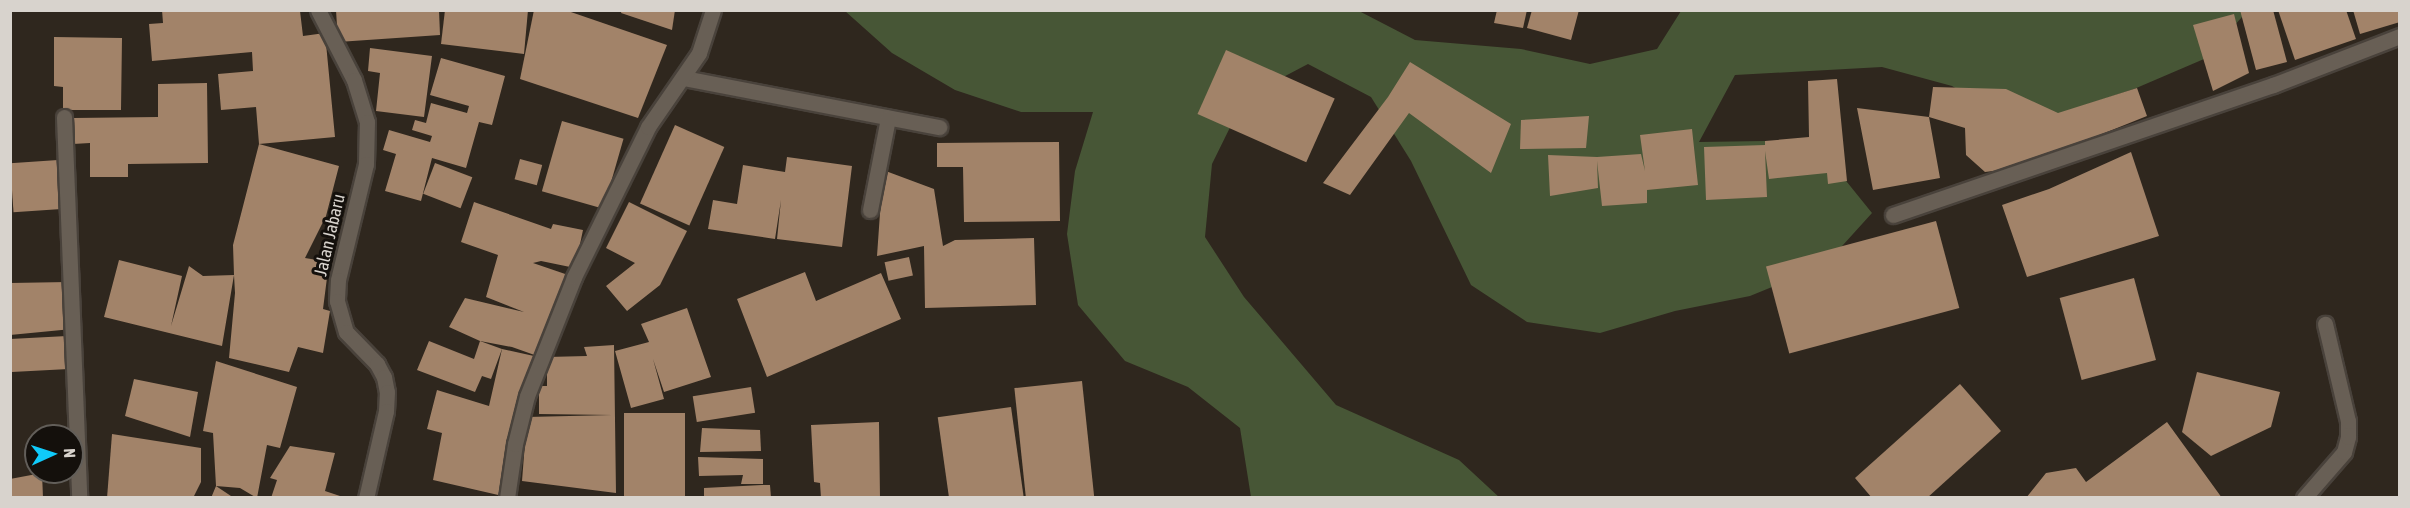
<!DOCTYPE html>
<html>
<head>
<meta charset="utf-8">
<style>
  body { margin:0 }
  #map { position:relative; width:2410px; height:508px; overflow:hidden; background:#2f271e; font-family:"Asap Condensed",sans-serif }
  div>[style] { position:absolute }
  [style*='--x'] { left:calc(var(--x)*1px); top:calc(var(--y)*1px); width:calc(var(--w)*1px); rotate:calc(var(--a)*1deg) }
  .forest>* { inset:0; background:#475636 }
  .building>* { inset:0; background:#a28369; transform-origin:0 0 }
  .roads { filter:drop-shadow(2px 0 #49423b) drop-shadow(-2px 0 #49423b) drop-shadow(0 2px #49423b) drop-shadow(0 -2px #49423b) }
  .minor>* { height:15px; margin:-7.5px; padding:0 7.5px; transform-origin:7.5px; border-radius:7.5px; background:#685f55 }
  span { translate:-50% -50%; white-space:nowrap; text-align:center; line-height:1.15; -webkit-text-stroke:6px #14100c; paint-order:stroke }
  .street-label { font-size:18px; color:#d8d3cd }
  .frame { position:absolute; inset:0; border:12px solid #d8d3cd; pointer-events:none }
  .north { position:absolute; left:24px; top:424px; width:60px; height:60px; box-sizing:border-box; background:#14100c; border:2px solid #625e59; border-radius:50%; rotate:87deg; font-size:16px; font-weight:700; line-height:24px; text-align:center; color:#d8d3cd }
  .north::after { content:''; display:block; margin:auto; width:21px; height:27px; background:#10cafa; clip-path:polygon(50% 0,100% 100%,50% 72%,0 100%) }
</style>
</head>
<body>
<div id="map">
  <div class="forest">
    <div style="clip-path:polygon(845px 11px,1359px 11px,1415px 40px,1521px 49px,1590px 64px,1657px 49px,1681px 11px,2244px 11px,2242px 17px,2204px 59px,2134px 89px,2061px 113px,2012px 122px,1952px 86px,1882px 67px,1735px 75px,1699px 142px,1765px 141px,1830px 161px,1872px 213px,1824px 266px,1750px 296px,1675px 311px,1600px 333px,1527px 322px,1471px 285px,1411px 161px,1371px 97px,1308px 64px,1245px 97px,1212px 164px,1205px 237px,1244px 297px,1336px 405px,1459px 460px,1500px 498px,1251px 497px,1240px 428px,1188px 387px,1125px 361px,1078px 305px,1067px 234px,1075px 171px,1093px 112px,1021px 112px,955px 90px,892px 53px)"></div>
  </div>
  <div class="building">
    <div style="clip-path:polygon(162px 10px,300px 11px,303px 36px,325px 33px,335px 137px,259px 144px,256px 107px,221px 110px,218px 74px,253px 71px,252px 52px,152px 61px,149px 24px,163px 23px)"></div>
    <div style="clip-path:polygon(336px 10px,439px 10px,440px 35px,338px 42px)"></div>
    <div style="clip-path:polygon(445px 10px,528px 10px,524px 54px,441px 44px)"></div>
    <div style="clip-path:polygon(534px 10px,565px 10px,667px 45px,638px 118px,520px 79px)"></div>
    <div style="clip-path:polygon(622px 10px,675px 10px,672px 30px,621px 13px)"></div>
    <div style="clip-path:polygon(1497px 10px,1527px 10px,1523px 28px,1494px 23px)"></div>
    <div style="clip-path:polygon(1532px 10px,1579px 10px,1571px 40px,1527px 28px)"></div>
    <div style="clip-path:polygon(2240px 10px,2273px 10px,2287px 62px,2256px 70px)"></div>
    <div style="clip-path:polygon(2278px 10px,2346px 10px,2356px 39px,2295px 60px)"></div>
    <div style="clip-path:polygon(2353px 10px,2400px 10px,2400px 22px,2360px 34px)"></div>
    <div style="clip-path:polygon(2234px 14px,2249px 73px,2213px 91px,2193px 25px)"></div>
    <div style="clip-path:polygon(54px 37px,122px 38px,121px 110px,63px 110px,63px 87px,54px 86px)"></div>
    <div style="clip-path:polygon(370px 48px,432px 56px,424px 117px,376px 111px,380px 73px,368px 71px)"></div>
    <div style="left:1226px;top:50px;width:119px;height:70px;rotate:24deg"></div>
    <div style="clip-path:polygon(441px 58px,505px 76px,492px 125px,479px 122px,466px 168px,432px 158px,421px 201px,385px 191px,396px 154px,383px 150px,389px 130px,430px 142px,432px 136px,412px 130px,415px 120px,426px 123px,431px 103px,467px 113px,469px 106px,430px 95px)"></div>
    <div style="clip-path:polygon(1410px 62px,1511px 124px,1491px 173px,1409px 113px,1350px 195px,1323px 183px,1388px 97px)"></div>
    <div style="clip-path:polygon(1837px 79px,1847px 181px,1828px 184px,1827px 173px,1769px 179px,1765px 151px,1767px 197px,1706px 200px,1704px 147px,1765px 145px,1765px 141px,1809px 137px,1808px 81px)"></div>
    <div style="clip-path:polygon(207px 83px,208px 163px,128px 164px,128px 177px,90px 177px,90px 143px,73px 144px,73px 118px,158px 117px,158px 84px)"></div>
    <div style="clip-path:polygon(1933px 87px,2006px 89px,2058px 113px,2137px 88px,2147px 116px,2017px 168px,1985px 172px,1966px 155px,1965px 128px,1929px 117px,1940px 178px,1873px 190px,1857px 108px,1929px 117px)"></div>
    <div style="clip-path:polygon(1589px 116px,1586px 148px,1520px 149px,1521px 120px)"></div>
    <div style="left:562px;top:121px;width:64px;height:73px;rotate:16deg"></div>
    <div style="left:675px;top:125px;width:54px;height:86px;rotate:24deg"></div>
    <div style="clip-path:polygon(1692px 129px,1698px 185px,1647px 190px,1647px 203px,1602px 206px,1597px 161px,1598px 188px,1550px 196px,1548px 155px,1597px 157px,1641px 154px,1645px 171px,1640px 135px)"></div>
    <div style="clip-path:polygon(1059px 142px,1060px 221px,964px 222px,963px 167px,937px 167px,937px 143px)"></div>
    <div style="clip-path:polygon(259px 144px,339px 166px,326px 216px,305px 258px,329px 262px,323px 309px,330px 311px,323px 353px,298px 347px,289px 372px,229px 358px,235px 293px,234px 275px,222px 346px,104px 317px,119px 260px,182px 276px,171px 326px,189px 266px,203px 276px,234px 275px,233px 245px)"></div>
    <div style="clip-path:polygon(2131px 152px,2159px 236px,2027px 277px,2002px 205px,2049px 189px)"></div>
    <div style="clip-path:polygon(787px 157px,852px 166px,842px 247px,777px 239px,781px 200px,775px 239px,708px 229px,713px 200px,737px 204px,743px 165px,785px 172px)"></div>
    <div style="left:520px;top:159px;width:23px;height:21px;rotate:15deg"></div>
    <div style="left:58px;top:160px;width:49px;height:48px;rotate:86deg"></div>
    <div style="left:435px;top:163px;width:40px;height:33px;rotate:21deg"></div>
    <div style="clip-path:polygon(883px 170px,934px 189px,943px 246px,955px 240px,1034px 238px,1036px 305px,925px 308px,924px 246px,877px 256px)"></div>
    <div style="clip-path:polygon(474px 202px,551px 229px,553px 224px,583px 230px,575px 268px,541px 261px,533px 263px,574px 277px,549px 341px,507px 497px,433px 480px,442px 433px,427px 429px,437px 390px,489px 406px,502px 349px,543px 358px,512px 347px,480px 341px,449px 327px,465px 298px,524px 312px,486px 297px,498px 255px,461px 242px)"></div>
    <div style="clip-path:polygon(629px 202px,687px 231px,660px 285px,627px 311px,606px 286px,635px 263px,606px 248px)"></div>
    <div style="left:1936px;top:221px;width:90px;height:176px;rotate:75deg"></div>
    <div style="left:909px;top:257px;width:19px;height:25px;rotate:78deg"></div>
    <div style="clip-path:polygon(805px 272px,816px 301px,881px 273px,901px 319px,767px 377px,737px 299px)"></div>
    <div style="left:2134px;top:278px;width:85px;height:77px;rotate:75deg"></div>
    <div style="clip-path:polygon(68px 282px,72px 329px,10px 335px,10px 283px)"></div>
    <div style="clip-path:polygon(687px 308px,711px 377px,664px 392px,653px 359px,664px 399px,631px 408px,615px 351px,649px 342px,641px 324px)"></div>
    <div style="left:67px;top:336px;width:33px;height:57px;rotate:87deg"></div>
    <div style="clip-path:polygon(429px 341px,474px 359px,480px 341px,502px 349px,491px 379px,482px 376px,475px 392px,417px 370px)"></div>
    <div style="clip-path:polygon(614px 345px,616px 493px,522px 481px,527px 417px,612px 415px,539px 414px,539px 386px,547px 386px,547px 357px,587px 356px,584px 347px)"></div>
    <div style="clip-path:polygon(216px 361px,297px 387px,280px 448px,267px 445px,257px 498px,240px 488px,216px 486px,234px 498px,211px 498px,216px 486px,213px 433px,203px 431px)"></div>
    <div style="clip-path:polygon(2197px 372px,2280px 392px,2271px 427px,2211px 456px,2182px 432px)"></div>
    <div style="clip-path:polygon(134px 379px,198px 392px,190px 437px,125px 416px)"></div>
    <div style="left:1082px;top:381px;width:118px;height:68px;rotate:84deg"></div>
    <div style="clip-path:polygon(1960px 384px,2001px 431px,1927px 498px,1872px 498px,1855px 478px)"></div>
    <div style="left:751px;top:387px;width:26px;height:59px;rotate:81deg"></div>
    <div style="left:1011px;top:407px;width:92px;height:74px;rotate:82deg"></div>
    <div style="left:685px;top:413px;width:85px;height:61px;rotate:90deg"></div>
    <div style="clip-path:polygon(879px 422px,880px 498px,821px 498px,820px 483px,814px 482px,811px 425px)"></div>
    <div style="clip-path:polygon(2167px 422px,2222px 498px,2026px 498px,2046px 473px,2076px 468px,2086px 482px)"></div>
    <div style="clip-path:polygon(702px 428px,760px 430px,761px 451px,700px 452px)"></div>
    <div style="clip-path:polygon(112px 434px,201px 448px,201px 482px,193px 498px,107px 498px)"></div>
    <div style="clip-path:polygon(290px 446px,335px 453px,325px 491px,346px 498px,271px 498px,277px 480px,270px 478px)"></div>
    <div style="clip-path:polygon(698px 457px,763px 459px,763px 484px,741px 484px,743px 475px,699px 476px)"></div>
    <div style="clip-path:polygon(42px 473px,43px 498px,10px 498px,10px 479px)"></div>
    <div style="clip-path:polygon(762px 485px,770px 485px,771px 498px,704px 498px,704px 488px)"></div>
  </div>
  <div class="roads">
    <div class="minor">
      <div style="--x:318;--y:10;--w:79;--a:62.8"></div>
      <div style="--x:354;--y:80;--w:44;--a:72.8"></div>
      <div style="--x:367;--y:122;--w:42;--a:91.4"></div>
      <div style="--x:366;--y:164;--w:119;--a:103.6"></div>
      <div style="--x:338;--y:280;--w:21;--a:93"></div>
      <div style="--x:337;--y:301;--w:32;--a:74"></div>
      <div style="--x:346;--y:332;--w:45;--a:45.9"></div>
      <div style="--x:377;--y:364;--w:15;--a:62"></div>
      <div style="--x:384;--y:377;--w:15;--a:79"></div>
      <div style="--x:387;--y:392;--w:19;--a:93"></div>
      <div style="--x:386;--y:411;--w:89;--a:102.9"></div>
      <div style="--x:684;--y:78;--w:260;--a:10.9"></div>
      <div style="--x:64;--y:117;--w:381;--a:87.7"></div>
      <div style="--x:870;--y:210;--w:94;--a:-78.9"></div>
      <div style="--x:1893;--y:215;--w:402;--a:-18.9"></div>
      <div style="--x:2273;--y:85;--w:136;--a:-21.1"></div>
      <div style="--x:507;--y:498;--w:55;--a:-81.6"></div>
      <div style="--x:515;--y:444;--w:49;--a:-76"></div>
      <div style="--x:527;--y:396;--w:128;--a:-68.4"></div>
      <div style="--x:574;--y:277;--w:167;--a:-63.7"></div>
      <div style="--x:648;--y:127;--w:90;--a:-55.4"></div>
      <div style="--x:699;--y:53;--w:45;--a:-72"></div>
      <div style="--x:2304;--y:498;--w:61;--a:-49"></div>
      <div style="--x:2344;--y:452;--w:16;--a:-75"></div>
      <div style="--x:2348;--y:437;--w:16;--a:-90"></div>
      <div style="--x:2348;--y:421;--w:100;--a:-103.3"></div>
    </div>
  </div>
  <div class="street-label">
    <span style="left:330px;top:235px;rotate:-77deg">Jalan Jabaru</span>
  </div>
  <div class="frame"></div>
  <div class="north">N</div>
</div>
</body>
</html>
